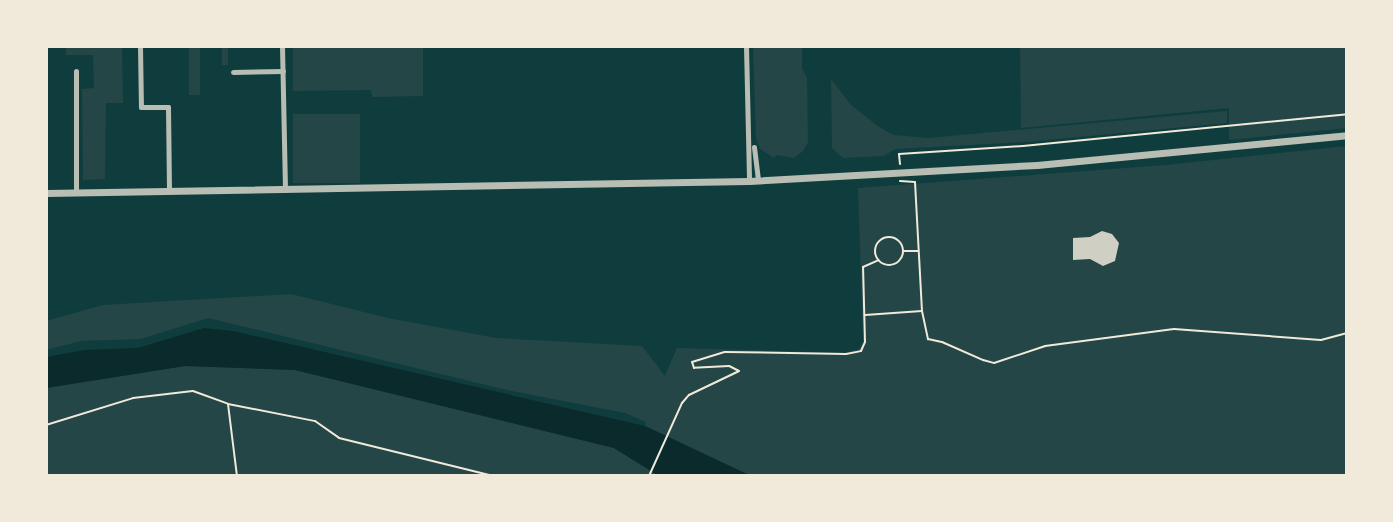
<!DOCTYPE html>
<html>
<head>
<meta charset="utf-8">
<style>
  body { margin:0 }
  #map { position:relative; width:1393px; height:522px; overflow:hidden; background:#0f3d3e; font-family:Figtree,sans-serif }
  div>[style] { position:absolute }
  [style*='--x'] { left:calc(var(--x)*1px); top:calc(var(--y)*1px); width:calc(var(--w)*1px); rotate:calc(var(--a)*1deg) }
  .green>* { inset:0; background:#244646; transform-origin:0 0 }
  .water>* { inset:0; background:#0a2a2b }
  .building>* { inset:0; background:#cfcfc3 }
  .path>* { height:2px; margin:-1px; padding:0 1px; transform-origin:1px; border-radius:1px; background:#f1e9da }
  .path>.ring { margin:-1px; padding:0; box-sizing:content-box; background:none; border:2px solid #f1e9da; border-radius:50% }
  .minor>* { height:5px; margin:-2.5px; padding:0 2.5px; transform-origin:2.5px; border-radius:2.5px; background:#b8beb3 }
  .tertiary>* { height:7px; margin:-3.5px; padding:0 3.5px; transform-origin:3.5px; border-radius:3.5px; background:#b8beb3 }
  span { translate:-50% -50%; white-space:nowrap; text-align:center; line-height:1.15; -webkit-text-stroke:5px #f1e9da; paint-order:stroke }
  .frame { position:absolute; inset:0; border:48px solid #f1e9da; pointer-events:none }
</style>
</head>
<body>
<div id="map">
  <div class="green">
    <div style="clip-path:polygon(66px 46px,122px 46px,123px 103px,106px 103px,105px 179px,83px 180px,82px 89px,94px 88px,93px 55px,66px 55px)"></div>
    <div style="left:189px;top:46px;width:11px;height:49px"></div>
    <div style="left:222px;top:46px;width:6px;height:19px"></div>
    <div style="clip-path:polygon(293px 46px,423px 46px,423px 96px,372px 97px,371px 90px,293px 91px)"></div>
    <div style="clip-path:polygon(753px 46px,802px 46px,802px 68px,807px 78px,808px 142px,803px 151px,794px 158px,776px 155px,774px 158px,760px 149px,756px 139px)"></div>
    <div style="clip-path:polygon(1020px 46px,1347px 46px,1347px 128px,1229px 140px,1229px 108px,1021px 128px)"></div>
    <div style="clip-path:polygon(831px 79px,851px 105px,879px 127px,894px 135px,928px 138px,1227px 111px,1227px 123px,1026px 142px,895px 149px,884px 156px,843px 158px,832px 148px)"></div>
    <div style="left:360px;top:114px;width:69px;height:67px;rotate:90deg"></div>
    <div style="clip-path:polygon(1347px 146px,1347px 476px,751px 476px,645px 426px,646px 422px,625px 413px,507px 390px,208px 318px,141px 339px,81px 341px,46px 350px,46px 321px,103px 305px,291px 294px,388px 318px,496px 338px,642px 346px,665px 376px,677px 348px,844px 353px,859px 349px,863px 341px,858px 188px,1166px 165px)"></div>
    <div style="clip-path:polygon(185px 366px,295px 370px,614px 448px,659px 476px,46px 476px,46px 388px)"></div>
  </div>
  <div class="water">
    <div style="clip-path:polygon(204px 328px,233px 331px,645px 426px,751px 476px,659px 476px,614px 448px,295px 370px,185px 366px,46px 388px,46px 357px,84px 350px,138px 348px)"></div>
  </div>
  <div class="building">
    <div style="clip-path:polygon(1102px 231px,1112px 234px,1119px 243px,1115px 261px,1103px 266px,1090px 259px,1073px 260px,1073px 238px,1090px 237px)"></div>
  </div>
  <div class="path">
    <div style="--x:900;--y:164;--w:10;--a:-96"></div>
    <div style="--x:899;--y:154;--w:124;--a:-3.7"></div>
    <div style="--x:1023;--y:146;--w:326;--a:-5.6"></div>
    <div style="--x:900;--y:181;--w:15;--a:4"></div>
    <div style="--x:915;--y:182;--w:129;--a:86.9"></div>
    <div style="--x:922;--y:311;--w:29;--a:78"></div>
    <div style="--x:928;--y:339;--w:14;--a:12"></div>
    <div style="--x:942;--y:342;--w:45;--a:23.7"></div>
    <div style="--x:983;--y:360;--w:11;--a:15"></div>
    <div style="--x:994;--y:363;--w:54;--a:-18.4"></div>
    <div style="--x:1045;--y:346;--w:130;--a:-7.5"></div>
    <div style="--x:1174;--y:329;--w:147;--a:4.3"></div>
    <div style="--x:1321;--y:340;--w:27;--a:-15"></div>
    <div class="ring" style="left:875px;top:237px;width:26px;height:26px"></div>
    <div style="--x:903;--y:251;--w:15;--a:0"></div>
    <div style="--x:865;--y:315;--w:57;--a:-4"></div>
    <div style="--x:228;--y:404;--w:73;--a:82.9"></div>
    <div style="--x:46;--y:425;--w:91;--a:-17.2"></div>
    <div style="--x:133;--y:398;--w:60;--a:-6.7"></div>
    <div style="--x:193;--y:391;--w:37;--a:20"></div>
    <div style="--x:228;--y:404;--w:89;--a:11.1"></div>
    <div style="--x:315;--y:421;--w:29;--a:35"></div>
    <div style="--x:339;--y:438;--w:160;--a:13.8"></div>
    <div style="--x:649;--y:476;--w:80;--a:-65.7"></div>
    <div style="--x:682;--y:403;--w:11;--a:-49"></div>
    <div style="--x:689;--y:395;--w:55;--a:-25.6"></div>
    <div style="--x:739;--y:371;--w:11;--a:-153"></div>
    <div style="--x:729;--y:366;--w:35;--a:177"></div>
    <div style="--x:694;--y:368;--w:6;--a:-108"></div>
    <div style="--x:692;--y:362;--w:34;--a:-17"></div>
    <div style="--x:725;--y:352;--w:121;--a:0.9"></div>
    <div style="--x:846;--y:354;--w:15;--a:-11"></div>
    <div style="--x:861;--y:351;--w:10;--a:-66"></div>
    <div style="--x:865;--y:342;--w:75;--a:-91.5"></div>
    <div style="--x:863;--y:267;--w:17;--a:-24"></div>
  </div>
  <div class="minor">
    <div style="--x:140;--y:46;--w:61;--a:89.1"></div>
    <div style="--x:141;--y:107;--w:27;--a:0"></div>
    <div style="--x:168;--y:107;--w:84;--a:89.3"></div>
    <div style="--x:282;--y:46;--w:144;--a:88.8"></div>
    <div style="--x:746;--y:46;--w:135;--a:88.7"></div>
    <div style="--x:233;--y:72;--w:50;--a:-1.1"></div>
    <div style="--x:754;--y:147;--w:34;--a:83"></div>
    <div style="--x:76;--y:192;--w:121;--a:-90"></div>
  </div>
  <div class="tertiary">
    <div style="--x:46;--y:193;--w:703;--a:-0.98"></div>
    <div style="--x:749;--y:181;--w:288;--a:-3.2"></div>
    <div style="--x:1037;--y:165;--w:311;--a:-5.5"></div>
  </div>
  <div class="frame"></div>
</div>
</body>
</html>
